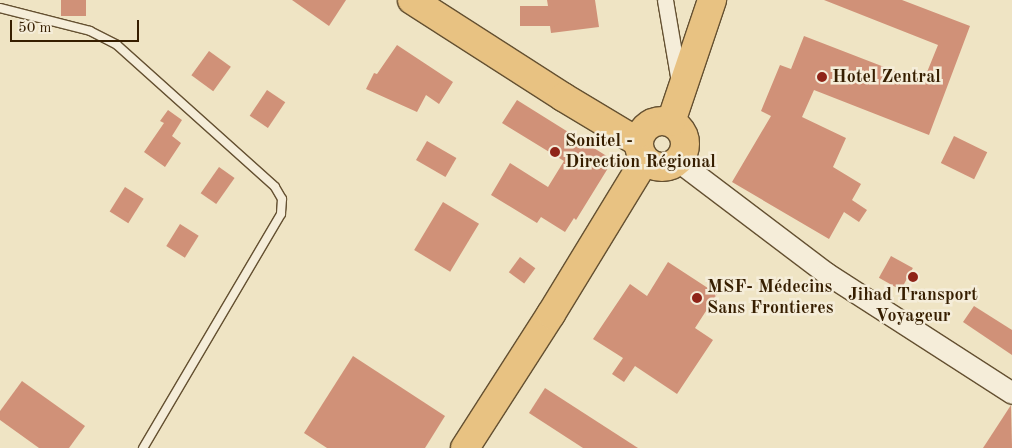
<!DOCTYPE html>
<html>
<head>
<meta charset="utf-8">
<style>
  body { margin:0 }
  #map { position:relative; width:1012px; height:448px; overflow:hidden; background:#efe4c4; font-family:"Old Standard TT",serif }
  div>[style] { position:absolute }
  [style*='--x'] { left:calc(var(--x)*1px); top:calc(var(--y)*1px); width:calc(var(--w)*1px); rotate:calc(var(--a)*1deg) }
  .building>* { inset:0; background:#d09178; transform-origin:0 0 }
  .roads { filter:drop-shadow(1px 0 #645031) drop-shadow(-1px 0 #645031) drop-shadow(0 1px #645031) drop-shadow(0 -1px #645031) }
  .lane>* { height:8px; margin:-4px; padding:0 4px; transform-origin:4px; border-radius:4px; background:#f5edd9 }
  .street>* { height:15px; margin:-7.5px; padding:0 7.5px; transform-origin:7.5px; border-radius:7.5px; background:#f5edd9 }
  .secondary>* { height:21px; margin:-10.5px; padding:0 10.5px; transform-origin:10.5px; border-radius:10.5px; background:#f5edd9 }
  .highway>* { height:28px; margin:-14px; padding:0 14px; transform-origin:14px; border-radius:14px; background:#e8c282 }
  .highway>.ring { margin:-14px; padding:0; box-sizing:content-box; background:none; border:28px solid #e8c282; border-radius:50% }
  .dots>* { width:14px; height:14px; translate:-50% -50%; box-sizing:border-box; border:2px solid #f5edd9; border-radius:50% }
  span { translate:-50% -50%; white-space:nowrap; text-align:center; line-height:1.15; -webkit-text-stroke:5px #f5edd9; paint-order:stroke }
  .poi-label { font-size:18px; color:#361e00; font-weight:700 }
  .left { translate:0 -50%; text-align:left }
  .scale { position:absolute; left:10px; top:20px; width:129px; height:22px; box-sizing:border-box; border:2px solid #361e00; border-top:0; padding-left:6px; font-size:15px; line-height:18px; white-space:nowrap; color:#361e00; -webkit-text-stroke:4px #f5edd9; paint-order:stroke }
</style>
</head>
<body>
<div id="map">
  <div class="building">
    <div style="left:61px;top:0;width:25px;height:16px"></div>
    <div style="clip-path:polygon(292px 0,346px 0,329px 26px)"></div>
    <div style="clip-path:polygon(547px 0,595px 0,599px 27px,551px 33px,550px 26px,520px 26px,520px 6px,548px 6px)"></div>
    <div style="clip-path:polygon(824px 0,902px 0,970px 26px,929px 135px,814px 90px,802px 117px,846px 138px,833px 167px,861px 184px,852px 200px,867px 210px,859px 222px,844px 212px,829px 239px,732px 182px,771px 116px,761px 111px,780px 65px,791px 69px,804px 36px,923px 82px,938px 45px)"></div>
    <div style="clip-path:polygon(397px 45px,453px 82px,439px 104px,426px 95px,417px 112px,366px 89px,374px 73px,377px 74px)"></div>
    <div style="left:209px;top:51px;width:27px;height:30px;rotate:36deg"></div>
    <div style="left:267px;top:90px;width:22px;height:31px;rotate:34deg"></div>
    <div style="clip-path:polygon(517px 100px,613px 160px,576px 220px,574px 218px,565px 232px,541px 217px,537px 223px,491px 195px,510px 163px,548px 187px,564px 161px,502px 123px)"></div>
    <div style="clip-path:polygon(168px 110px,182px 120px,172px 136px,181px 143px,165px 167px,144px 152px,164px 123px,160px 121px)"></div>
    <div style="left:954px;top:136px;width:37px;height:30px;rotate:26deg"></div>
    <div style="left:427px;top:141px;width:34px;height:22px;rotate:30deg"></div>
    <div style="left:219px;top:167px;width:19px;height:32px;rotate:35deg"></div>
    <div style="left:125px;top:187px;width:22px;height:29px;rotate:32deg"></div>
    <div style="left:443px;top:202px;width:42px;height:56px;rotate:31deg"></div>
    <div style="left:180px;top:224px;width:22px;height:26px;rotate:32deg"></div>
    <div style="left:891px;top:256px;width:25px;height:25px;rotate:29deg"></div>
    <div style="left:520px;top:257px;width:19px;height:19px;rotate:36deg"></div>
    <div style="clip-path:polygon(668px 262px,717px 294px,695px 328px,713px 340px,677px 394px,635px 366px,624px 382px,612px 374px,623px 358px,593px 339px,630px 284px,647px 296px)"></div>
    <div style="clip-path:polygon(974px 306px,1012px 330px,1012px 355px,963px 322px)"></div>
    <div style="clip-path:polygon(353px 356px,445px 416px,425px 448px,327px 448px,304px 433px)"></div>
    <div style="clip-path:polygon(22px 381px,85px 426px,69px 448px,39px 448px,0 420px,0 411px)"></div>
    <div style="clip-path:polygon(545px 388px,638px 448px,583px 448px,529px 413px)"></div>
    <div style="clip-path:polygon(1011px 405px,1012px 448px,983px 448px)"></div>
  </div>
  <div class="roads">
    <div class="lane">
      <div style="--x:0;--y:8;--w:93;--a:14.3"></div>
      <div style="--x:90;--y:31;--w:30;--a:27"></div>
      <div style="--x:117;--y:45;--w:212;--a:41.9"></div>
      <div style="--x:275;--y:187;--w:14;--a:60"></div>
      <div style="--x:282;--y:199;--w:15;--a:94"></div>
      <div style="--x:281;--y:214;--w:272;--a:120.5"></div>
    </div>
    <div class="street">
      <div style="--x:665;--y:0;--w:83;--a:80.3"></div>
    </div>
    <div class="secondary">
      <div style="--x:678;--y:161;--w:186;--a:37.1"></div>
      <div style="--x:826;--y:273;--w:221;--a:32.8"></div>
    </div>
    <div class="highway">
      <div style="--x:412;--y:0;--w:179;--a:32.7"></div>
      <div style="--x:563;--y:97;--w:87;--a:31"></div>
      <div class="ring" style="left:639px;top:121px;width:18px;height:18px"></div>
      <div style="--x:671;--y:122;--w:129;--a:-71.4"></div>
      <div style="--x:465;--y:448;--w:159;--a:-57.3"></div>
      <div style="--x:551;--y:314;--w:180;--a:-58.6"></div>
    </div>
  </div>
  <div class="dots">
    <div style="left:822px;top:77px;background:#8f2418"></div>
    <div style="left:555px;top:152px;background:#8f2418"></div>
    <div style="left:913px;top:277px;background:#8f2418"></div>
    <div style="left:697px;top:298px;background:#8f2418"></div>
  </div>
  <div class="poi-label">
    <span class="left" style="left:832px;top:77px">Hotel Zentral</span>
    <span class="left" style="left:565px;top:152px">Sonitel -<br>Direction Régional</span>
    <span class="left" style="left:707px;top:298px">MSF- Médecins<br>Sans Frontieres</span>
    <span style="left:913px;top:306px">Jihad Transport<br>Voyageur</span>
  </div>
  <div class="scale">50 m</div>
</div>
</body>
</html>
